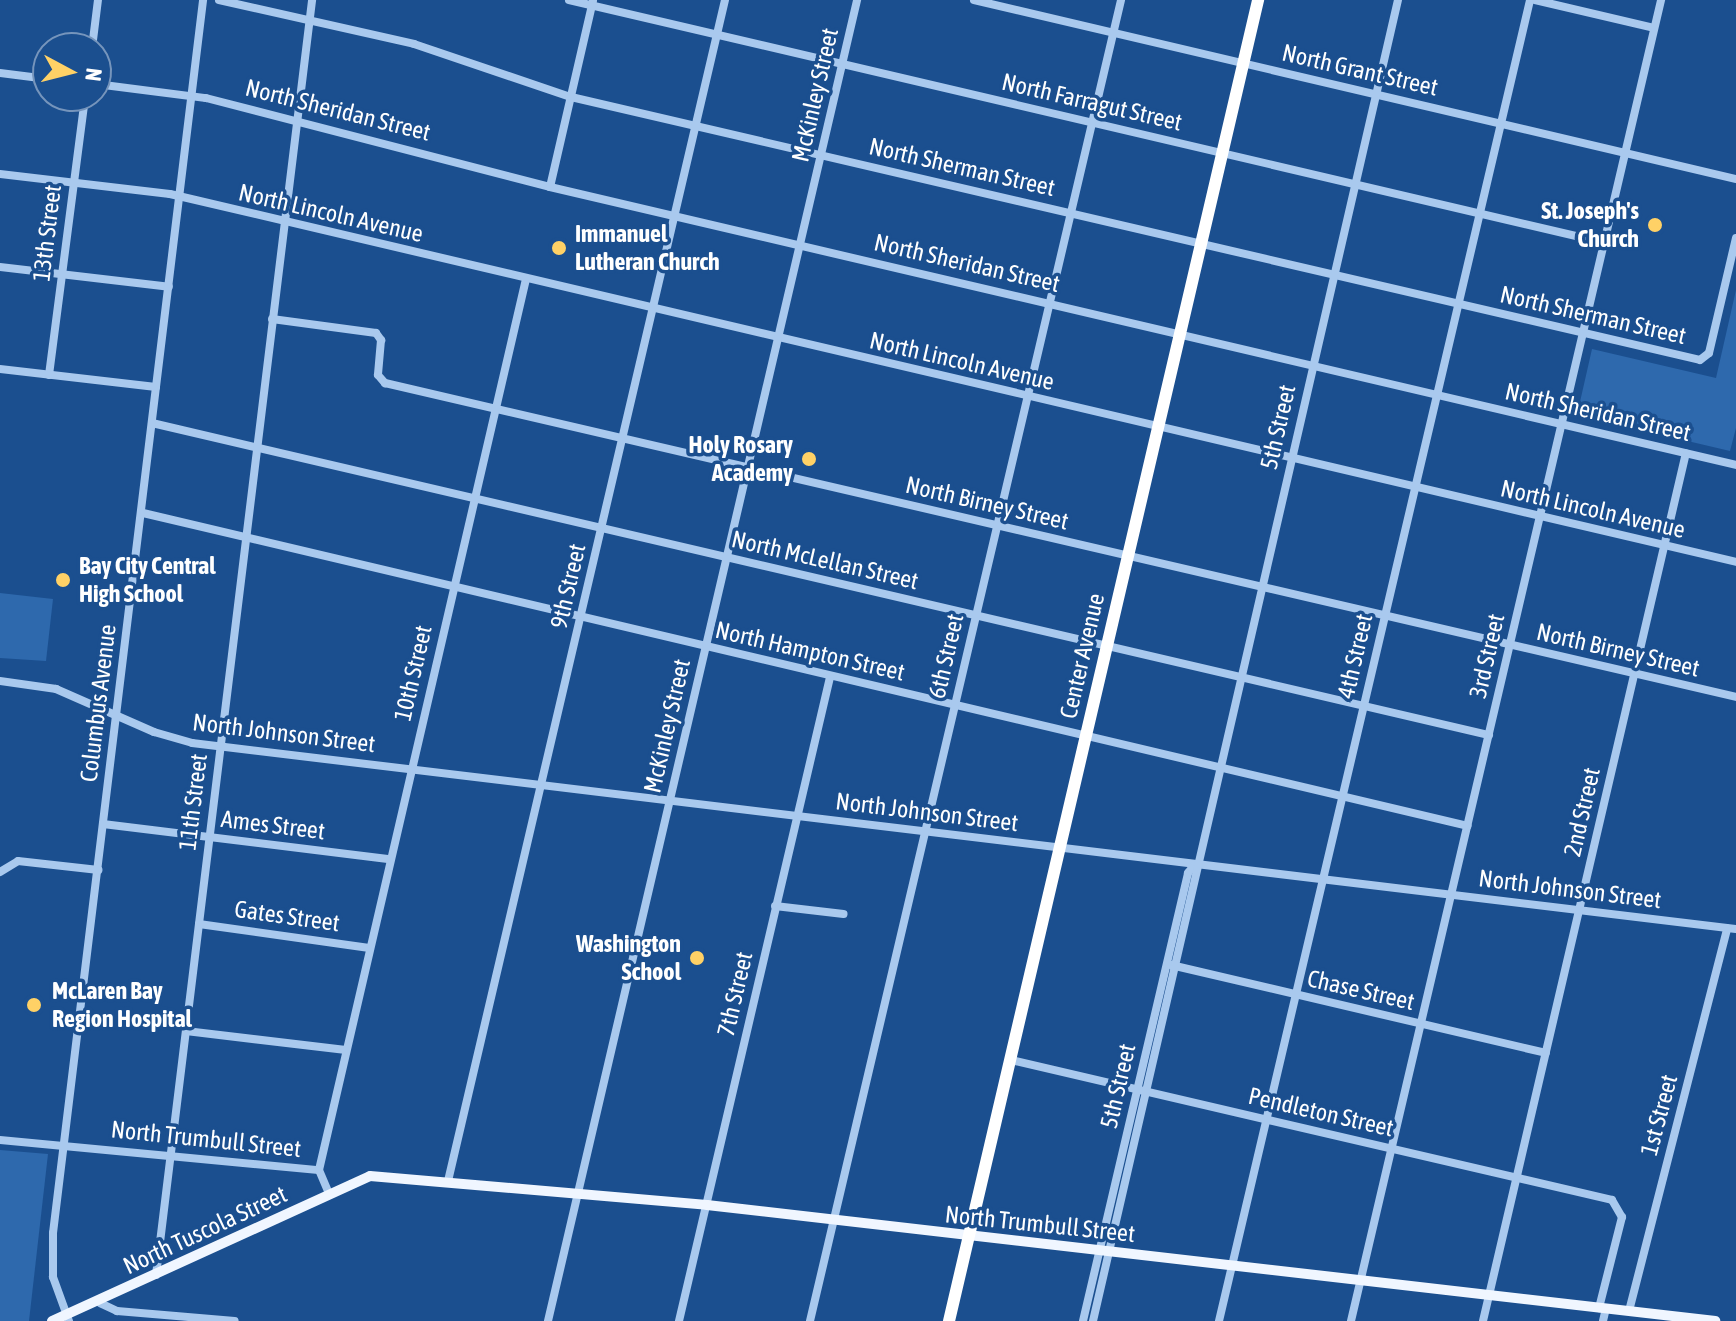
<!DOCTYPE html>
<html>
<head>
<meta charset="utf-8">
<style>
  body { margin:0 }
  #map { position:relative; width:1736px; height:1321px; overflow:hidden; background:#1b4f8f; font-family:"Asap Condensed",sans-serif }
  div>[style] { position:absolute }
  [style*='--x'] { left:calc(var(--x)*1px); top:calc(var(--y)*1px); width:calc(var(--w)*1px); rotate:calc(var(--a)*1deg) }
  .green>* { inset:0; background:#2e69ad }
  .minor>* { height:8px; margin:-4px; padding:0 4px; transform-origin:4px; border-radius:4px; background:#a9c9ee }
  .major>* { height:10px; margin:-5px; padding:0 5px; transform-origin:5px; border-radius:5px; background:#f0f6ff }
  .highway>* { height:12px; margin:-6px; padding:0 6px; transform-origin:6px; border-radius:6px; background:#fff }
  .dots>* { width:22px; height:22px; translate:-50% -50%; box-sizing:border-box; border:4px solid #1b4f8f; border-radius:50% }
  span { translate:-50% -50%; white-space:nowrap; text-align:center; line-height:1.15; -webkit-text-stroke:7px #1b4f8f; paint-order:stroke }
  .street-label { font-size:24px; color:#fff }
  .poi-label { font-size:24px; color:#fff; font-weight:700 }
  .right { translate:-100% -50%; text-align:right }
  .left { translate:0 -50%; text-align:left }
  .north { position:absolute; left:32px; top:32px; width:80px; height:80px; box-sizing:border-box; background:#1b4f8f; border:2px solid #7695bc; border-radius:50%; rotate:97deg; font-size:22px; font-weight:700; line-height:32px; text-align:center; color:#fff }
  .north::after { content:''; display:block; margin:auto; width:28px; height:36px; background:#ffd166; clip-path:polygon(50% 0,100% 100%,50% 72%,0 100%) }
</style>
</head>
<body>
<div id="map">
  <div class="green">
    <div style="clip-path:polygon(1736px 290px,1736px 428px,1730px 451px,1577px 415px,1592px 349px,1716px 378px)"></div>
    <div style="clip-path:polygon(0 593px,53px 599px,46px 661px,0 658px)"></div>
    <div style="clip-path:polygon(0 1150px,48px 1154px,29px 1321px,0 1321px)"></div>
  </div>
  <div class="minor">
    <div style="--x:219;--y:0;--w:200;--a:12.7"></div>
    <div style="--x:414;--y:44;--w:166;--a:18.7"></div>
    <div style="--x:571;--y:97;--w:1159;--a:13.11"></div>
    <div style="--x:1700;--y:360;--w:11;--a:-38"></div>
    <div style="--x:1709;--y:353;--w:118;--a:-76.8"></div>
    <div style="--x:569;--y:0;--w:1065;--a:13.19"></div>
    <div style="--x:974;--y:0;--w:783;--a:13.22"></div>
    <div style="--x:1535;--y:0;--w:122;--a:13.2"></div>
    <div style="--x:92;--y:48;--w:48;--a:-82.9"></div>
    <div style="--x:0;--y:73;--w:48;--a:7.1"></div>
    <div style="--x:96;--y:84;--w:111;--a:7.3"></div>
    <div style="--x:206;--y:98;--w:355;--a:14.5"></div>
    <div style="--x:550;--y:187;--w:1218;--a:13.19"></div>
    <div style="--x:0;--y:174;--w:171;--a:6.7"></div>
    <div style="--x:170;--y:194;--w:1609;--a:13.22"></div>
    <div style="--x:550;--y:187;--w:191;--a:-77"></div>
    <div style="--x:0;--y:267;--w:170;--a:6.7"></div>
    <div style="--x:272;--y:319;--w:105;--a:7.7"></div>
    <div style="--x:376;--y:333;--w:9;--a:54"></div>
    <div style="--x:381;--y:340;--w:35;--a:95"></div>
    <div style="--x:378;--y:375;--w:11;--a:49"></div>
    <div style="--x:385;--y:383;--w:1387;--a:13.08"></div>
    <div style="--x:0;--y:369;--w:157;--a:6.6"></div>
    <div style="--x:49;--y:375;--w:281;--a:-82.6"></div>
    <div style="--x:152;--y:423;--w:1373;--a:13.14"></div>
    <div style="--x:143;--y:513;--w:1361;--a:13.29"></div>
    <div style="--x:0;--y:681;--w:57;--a:8.1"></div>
    <div style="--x:56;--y:689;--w:107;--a:23.7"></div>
    <div style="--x:154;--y:732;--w:40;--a:16"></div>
    <div style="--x:192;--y:743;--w:1555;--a:6.87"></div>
    <div style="--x:103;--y:824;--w:289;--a:7"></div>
    <div style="--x:0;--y:872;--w:21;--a:-31"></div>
    <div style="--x:18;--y:861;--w:81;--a:6.4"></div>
    <div style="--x:775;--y:906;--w:69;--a:6.6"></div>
    <div style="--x:199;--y:924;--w:172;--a:8"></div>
    <div style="--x:1171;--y:965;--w:385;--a:13.2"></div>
    <div style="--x:186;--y:1031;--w:161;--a:6.8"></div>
    <div style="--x:1011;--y:1060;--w:617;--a:13.11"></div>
    <div style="--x:1612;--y:1200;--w:20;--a:60"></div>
    <div style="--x:1622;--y:1217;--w:94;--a:104.2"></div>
    <div style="--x:0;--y:1140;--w:320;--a:5.4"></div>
    <div style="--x:319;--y:1170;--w:25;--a:67"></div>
    <div style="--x:319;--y:1170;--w:915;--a:-76.92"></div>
    <div style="--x:448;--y:1181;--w:1213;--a:-76.8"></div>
    <div style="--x:156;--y:1275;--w:1285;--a:-83.02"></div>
    <div style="--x:100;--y:1303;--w:19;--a:25"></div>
    <div style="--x:117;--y:1311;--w:118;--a:4.8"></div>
    <div style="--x:1629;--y:1311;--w:395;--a:-75.6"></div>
    <div style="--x:69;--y:1321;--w:47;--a:-110"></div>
    <div style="--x:53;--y:1277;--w:44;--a:-90"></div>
    <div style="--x:53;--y:1233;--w:1242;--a:-83.06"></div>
    <div style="--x:548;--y:1321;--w:1357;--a:-76.83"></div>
    <div style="--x:679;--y:1321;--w:661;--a:-76.8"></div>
    <div style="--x:810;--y:1321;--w:1357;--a:-76.75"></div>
    <div style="--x:1083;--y:1321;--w:460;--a:-76.8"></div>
    <div style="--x:1188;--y:873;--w:11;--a:-52"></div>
    <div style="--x:1093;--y:1321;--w:1356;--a:-77"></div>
    <div style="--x:1219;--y:1321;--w:1357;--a:-76.75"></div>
    <div style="--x:1351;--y:1321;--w:1357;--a:-76.79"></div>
    <div style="--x:1483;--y:1321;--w:891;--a:-76.84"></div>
    <div style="--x:1603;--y:1321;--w:13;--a:-77"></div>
  </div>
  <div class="major">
    <div style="--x:52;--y:1321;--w:349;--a:-24.5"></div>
    <div style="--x:370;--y:1176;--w:338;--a:4.9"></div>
    <div style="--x:707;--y:1205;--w:1015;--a:6.56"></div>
  </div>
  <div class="highway">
    <div style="--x:949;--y:1321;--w:1357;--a:-76.83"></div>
  </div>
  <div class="dots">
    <div style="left:1655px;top:225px;background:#ffd166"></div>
    <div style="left:559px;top:248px;background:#ffd166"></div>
    <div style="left:809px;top:459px;background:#ffd166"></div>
    <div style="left:63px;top:580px;background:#ffd166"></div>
    <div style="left:697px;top:958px;background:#ffd166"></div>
    <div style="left:34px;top:1005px;background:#ffd166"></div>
  </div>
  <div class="street-label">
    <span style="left:1360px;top:70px;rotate:13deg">North Grant Street</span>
    <span style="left:815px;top:95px;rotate:-77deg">McKinley Street</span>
    <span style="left:1092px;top:102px;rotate:13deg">North Farragut Street</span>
    <span style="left:338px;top:110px;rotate:14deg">North Sheridan Street</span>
    <span style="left:962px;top:167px;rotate:13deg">North Sherman Street</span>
    <span style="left:331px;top:213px;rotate:13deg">North Lincoln Avenue</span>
    <span style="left:47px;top:233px;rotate:-83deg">13th Street</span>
    <span style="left:967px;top:263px;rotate:13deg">North Sheridan Street</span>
    <span style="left:1593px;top:315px;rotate:13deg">North Sherman Street</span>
    <span style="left:962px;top:361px;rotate:13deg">North Lincoln Avenue</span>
    <span style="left:1598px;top:412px;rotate:13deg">North Sheridan Street</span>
    <span style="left:1278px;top:427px;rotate:-77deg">5th Street</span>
    <span style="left:987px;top:503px;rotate:13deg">North Birney Street</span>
    <span style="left:1593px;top:509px;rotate:13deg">North Lincoln Avenue</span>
    <span style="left:825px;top:560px;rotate:13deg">North McLellan Street</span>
    <span style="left:568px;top:586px;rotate:-77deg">9th Street</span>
    <span style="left:1618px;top:650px;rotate:13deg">North Birney Street</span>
    <span style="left:810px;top:651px;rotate:13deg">North Hampton Street</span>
    <span style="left:946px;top:656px;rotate:-77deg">6th Street</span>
    <span style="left:1082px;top:656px;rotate:-77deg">Center Avenue</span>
    <span style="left:1355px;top:656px;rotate:-77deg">4th Street</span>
    <span style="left:1487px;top:656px;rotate:-77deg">3rd Street</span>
    <span style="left:413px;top:673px;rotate:-77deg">10th Street</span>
    <span style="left:98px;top:703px;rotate:-83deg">Columbus Avenue</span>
    <span style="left:667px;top:726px;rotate:-77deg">McKinley Street</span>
    <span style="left:284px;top:733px;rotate:7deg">North Johnson Street</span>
    <span style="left:193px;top:802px;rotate:-83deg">11th Street</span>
    <span style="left:927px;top:812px;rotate:7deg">North Johnson Street</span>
    <span style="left:1582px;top:812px;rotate:-77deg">2nd Street</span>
    <span style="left:273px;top:825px;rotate:7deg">Ames Street</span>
    <span style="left:1570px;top:889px;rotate:7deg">North Johnson Street</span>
    <span style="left:287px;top:916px;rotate:8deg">Gates Street</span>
    <span style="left:1361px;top:990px;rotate:13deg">Chase Street</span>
    <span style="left:735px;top:994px;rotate:-77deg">7th Street</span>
    <span style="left:1118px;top:1086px;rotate:-77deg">5th Street</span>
    <span style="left:1321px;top:1112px;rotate:13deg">Pendleton Street</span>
    <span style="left:1659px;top:1115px;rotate:-75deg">1st Street</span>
    <span style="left:206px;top:1139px;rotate:6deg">North Trumbull Street</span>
    <span style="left:1040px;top:1224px;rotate:6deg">North Trumbull Street</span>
    <span style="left:205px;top:1230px;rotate:-25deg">North Tuscola Street</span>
  </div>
  <div class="poi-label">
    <span class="right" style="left:1639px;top:225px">St. Joseph's<br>Church</span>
    <span class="left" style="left:575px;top:248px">Immanuel<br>Lutheran Church</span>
    <span class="right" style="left:793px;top:459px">Holy Rosary<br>Academy</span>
    <span class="left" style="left:79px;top:580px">Bay City Central<br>High School</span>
    <span class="right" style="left:681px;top:958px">Washington<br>School</span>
    <span class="left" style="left:52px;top:1005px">McLaren Bay<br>Region Hospital</span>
  </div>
  <div class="north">N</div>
</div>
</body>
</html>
